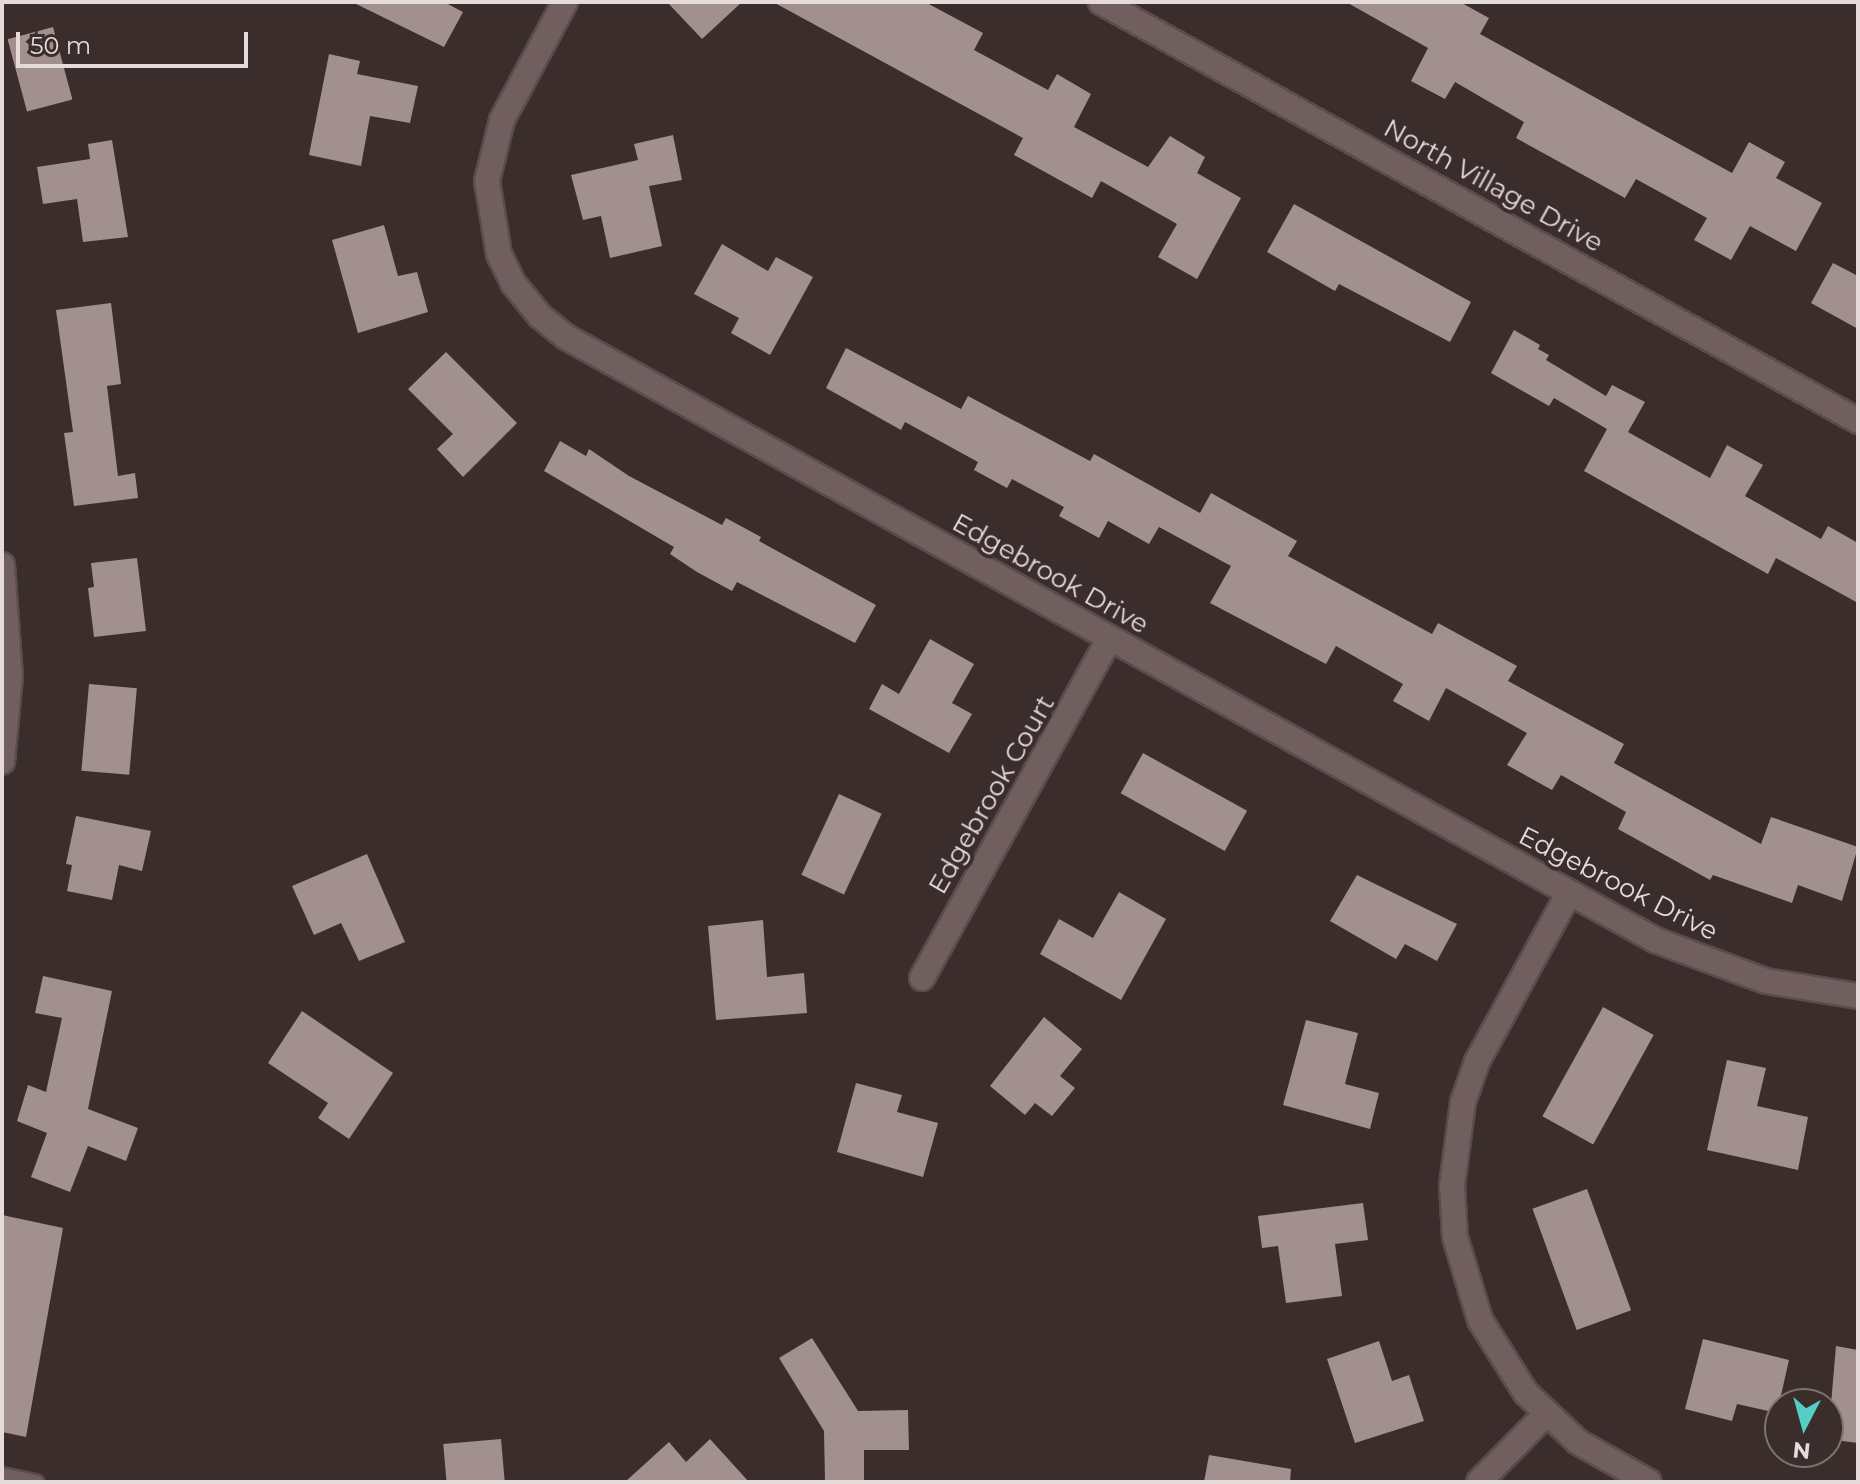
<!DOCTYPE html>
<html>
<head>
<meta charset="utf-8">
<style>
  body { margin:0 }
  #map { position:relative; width:1860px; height:1484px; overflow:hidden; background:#3b2d2c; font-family:Montserrat,sans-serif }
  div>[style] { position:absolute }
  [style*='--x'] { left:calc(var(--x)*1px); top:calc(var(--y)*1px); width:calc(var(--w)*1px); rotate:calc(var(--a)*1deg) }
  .building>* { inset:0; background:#a2908f; transform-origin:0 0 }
  .roads { filter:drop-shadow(2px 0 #594c4b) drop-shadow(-2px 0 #594c4b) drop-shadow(0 2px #594c4b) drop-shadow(0 -2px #594c4b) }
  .lane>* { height:14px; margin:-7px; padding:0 7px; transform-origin:7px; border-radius:7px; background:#705f5e }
  .street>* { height:24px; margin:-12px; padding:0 12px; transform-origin:12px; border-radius:12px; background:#705f5e }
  span { translate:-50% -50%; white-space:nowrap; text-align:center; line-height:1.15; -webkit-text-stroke:8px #3b2d2c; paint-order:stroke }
  .street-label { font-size:26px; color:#e5dbda }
  .frame { position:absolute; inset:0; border:4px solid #e5dbda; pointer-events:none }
  .north { position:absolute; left:1764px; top:1388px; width:80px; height:80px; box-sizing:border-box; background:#3b2d2c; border:2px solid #7f7372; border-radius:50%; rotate:186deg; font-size:22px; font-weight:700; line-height:32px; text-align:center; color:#e5dbda }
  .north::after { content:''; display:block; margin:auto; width:28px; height:36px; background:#55cec4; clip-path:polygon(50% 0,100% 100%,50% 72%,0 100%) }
  .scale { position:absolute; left:16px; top:32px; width:232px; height:36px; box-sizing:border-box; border:4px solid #e5dbda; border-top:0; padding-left:10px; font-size:24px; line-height:28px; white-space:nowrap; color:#e5dbda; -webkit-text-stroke:6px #3b2d2c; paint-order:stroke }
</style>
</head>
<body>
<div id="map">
  <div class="building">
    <div style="clip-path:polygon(352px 2px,444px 2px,463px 12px,444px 47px)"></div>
    <div style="clip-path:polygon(667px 2px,742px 2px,702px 39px)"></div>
    <div style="clip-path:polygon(773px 2px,925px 2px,983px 33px,974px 50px,1048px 90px,1057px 74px,1091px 94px,1074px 127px,1148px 167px,1170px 136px,1205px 157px,1197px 173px,1241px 198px,1197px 279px,1158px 257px,1177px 224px,1101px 181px,1092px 198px,1014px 155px,1023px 138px)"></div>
    <div style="clip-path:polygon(1346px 2px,1460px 2px,1489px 18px,1480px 34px,1732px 173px,1749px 142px,1785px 162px,1776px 178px,1822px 203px,1796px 251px,1750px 226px,1731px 260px,1694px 240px,1707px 218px,1636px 179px,1625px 198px,1516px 138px,1524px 122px,1455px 82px,1445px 99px,1411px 81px,1428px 48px)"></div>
    <div style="left:53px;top:27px;width:75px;height:47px;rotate:75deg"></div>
    <div style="clip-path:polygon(329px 54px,360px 61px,357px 74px,418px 86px,410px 123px,370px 116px,361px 166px,309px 155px)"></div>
    <div style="clip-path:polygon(673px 135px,682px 180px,649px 186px,662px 246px,610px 258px,601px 216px,583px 220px,571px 175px,638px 160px,634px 144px)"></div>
    <div style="clip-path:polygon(112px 140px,128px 237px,83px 242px,77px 199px,43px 204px,37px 167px,90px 159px,88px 144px)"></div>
    <div style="clip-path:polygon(1294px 204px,1471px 302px,1450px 342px,1339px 284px,1335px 291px,1267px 252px)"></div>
    <div style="clip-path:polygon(384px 225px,398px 276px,417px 272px,428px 312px,358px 333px,332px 240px)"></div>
    <div style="clip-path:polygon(722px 244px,768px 271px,776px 257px,813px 277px,770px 355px,731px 333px,739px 318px,694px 294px)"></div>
    <div style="clip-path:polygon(1833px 263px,1858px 276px,1858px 329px,1811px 303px)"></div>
    <div style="clip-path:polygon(111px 303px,121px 384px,107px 386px,118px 476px,135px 473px,138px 498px,74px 506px,64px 433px,73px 432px,56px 310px)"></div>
    <div style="clip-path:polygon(1514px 330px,1540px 345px,1538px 349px,1549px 355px,1546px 360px,1606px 396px,1612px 385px,1645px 402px,1628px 432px,1710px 478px,1727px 445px,1763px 465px,1745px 496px,1821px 539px,1828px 526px,1858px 543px,1858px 603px,1776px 558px,1768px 574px,1584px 471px,1607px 429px,1554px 398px,1549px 406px,1491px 373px)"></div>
    <div style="clip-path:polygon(846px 348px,961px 409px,968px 396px,1090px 461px,1094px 454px,1200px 513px,1211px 493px,1297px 541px,1288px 556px,1432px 634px,1438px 623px,1517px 666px,1508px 681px,1624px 744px,1614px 763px,1761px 844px,1771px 817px,1858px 847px,1842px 901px,1798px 885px,1792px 903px,1713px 875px,1710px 880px,1618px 829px,1626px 812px,1561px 775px,1552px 790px,1507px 765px,1527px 733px,1446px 688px,1429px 721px,1393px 701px,1403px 684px,1336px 646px,1326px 664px,1210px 603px,1231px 566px,1159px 527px,1149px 544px,1108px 521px,1099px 538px,1059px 516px,1064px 507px,1012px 479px,1007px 488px,974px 470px,978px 462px,905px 422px,901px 430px,826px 388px)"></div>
    <div style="clip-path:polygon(446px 352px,517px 423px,463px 477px,437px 449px,453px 434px,408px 389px)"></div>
    <div style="clip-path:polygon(560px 441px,586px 456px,589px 449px,629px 476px,722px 525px,726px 518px,761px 537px,759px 541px,876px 605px,855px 643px,737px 582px,732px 591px,697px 572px,670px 554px,674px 547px,544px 471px)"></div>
    <div style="clip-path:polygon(137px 558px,146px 631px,94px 637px,88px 588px,94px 587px,91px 563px)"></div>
    <div style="clip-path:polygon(930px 639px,974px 664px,952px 703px,972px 714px,949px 753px,869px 709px,882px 684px,899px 694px)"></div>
    <div style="left:89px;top:684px;width:48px;height:87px;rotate:5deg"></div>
    <div style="left:1143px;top:753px;width:119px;height:46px;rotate:29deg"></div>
    <div style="left:839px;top:794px;width:47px;height:89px;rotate:25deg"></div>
    <div style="clip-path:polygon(76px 816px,151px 831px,142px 871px,119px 865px,112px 900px,67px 891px,72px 865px,66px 864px)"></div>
    <div style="clip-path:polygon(367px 854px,405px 942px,359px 961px,341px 923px,314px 935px,292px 886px)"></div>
    <div style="clip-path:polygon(1357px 875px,1457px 924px,1437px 961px,1405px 944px,1396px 959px,1330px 921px)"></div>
    <div style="clip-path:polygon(1119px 892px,1166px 919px,1121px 1000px,1040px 954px,1059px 919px,1093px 938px)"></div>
    <div style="clip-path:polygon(763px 920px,767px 977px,804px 973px,807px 1013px,716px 1020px,708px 926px)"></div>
    <div style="clip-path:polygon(43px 976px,112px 991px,88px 1109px,138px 1128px,126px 1161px,88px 1146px,70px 1192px,31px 1177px,47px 1133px,17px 1121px,28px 1085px,46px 1092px,62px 1018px,35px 1013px)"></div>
    <div style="left:1603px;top:1007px;width:58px;height:125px;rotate:29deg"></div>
    <div style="clip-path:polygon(302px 1011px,393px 1073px,349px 1139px,318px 1118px,328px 1103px,268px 1063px)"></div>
    <div style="clip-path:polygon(1044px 1017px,1082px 1049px,1060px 1076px,1075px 1088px,1052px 1116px,1035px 1103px,1025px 1115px,990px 1086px)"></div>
    <div style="clip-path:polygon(1306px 1020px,1358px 1033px,1345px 1084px,1379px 1093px,1370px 1129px,1283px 1105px)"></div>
    <div style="clip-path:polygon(1727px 1060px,1766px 1068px,1757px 1106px,1808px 1117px,1798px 1170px,1707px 1150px)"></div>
    <div style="clip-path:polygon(856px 1083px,902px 1095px,897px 1112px,938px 1123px,923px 1177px,837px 1152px)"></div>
    <div style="left:1587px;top:1189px;width:129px;height:58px;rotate:70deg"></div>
    <div style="clip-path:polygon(1363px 1203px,1368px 1240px,1335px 1244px,1342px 1296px,1286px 1303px,1278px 1246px,1262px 1248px,1258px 1216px)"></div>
    <div style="clip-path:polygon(2px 1215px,63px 1228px,26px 1437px,2px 1432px)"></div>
    <div style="clip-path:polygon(812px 1338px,858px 1411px,908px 1410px,909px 1450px,864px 1450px,864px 1482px,825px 1482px,824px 1431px,779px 1358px)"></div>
    <div style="clip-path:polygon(1703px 1339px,1789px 1360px,1777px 1413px,1737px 1404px,1732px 1421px,1685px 1409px)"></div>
    <div style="clip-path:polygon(1379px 1341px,1392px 1381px,1409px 1375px,1424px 1421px,1355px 1443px,1327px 1359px)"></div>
    <div style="clip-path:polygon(1836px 1346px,1858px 1350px,1858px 1443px,1828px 1439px)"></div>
    <div style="left:501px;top:1439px;width:43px;height:58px;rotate:85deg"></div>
    <div style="clip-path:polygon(710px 1439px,749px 1482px,625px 1482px,669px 1442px,686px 1462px)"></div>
    <div style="clip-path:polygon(1209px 1455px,1291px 1469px,1290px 1482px,1204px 1482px)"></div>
  </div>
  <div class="roads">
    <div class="lane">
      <div style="--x:2;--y:1475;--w:35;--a:12"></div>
    </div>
    <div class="street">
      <div style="--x:565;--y:2;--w:134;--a:118.1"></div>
      <div style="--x:502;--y:120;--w:63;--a:103.8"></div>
      <div style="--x:487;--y:181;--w:74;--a:80.7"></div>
      <div style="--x:499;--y:254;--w:32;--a:64"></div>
      <div style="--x:513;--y:283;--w:43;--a:50.7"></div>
      <div style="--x:540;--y:316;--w:33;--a:39"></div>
      <div style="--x:566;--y:337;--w:1245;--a:28.97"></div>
      <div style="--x:1655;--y:940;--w:118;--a:20.3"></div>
      <div style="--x:1766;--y:981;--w:93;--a:9.3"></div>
      <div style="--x:1101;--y:2;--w:865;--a:28.96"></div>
      <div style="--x:2;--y:565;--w:111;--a:85.9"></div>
      <div style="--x:10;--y:676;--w:86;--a:95.3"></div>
      <div style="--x:1569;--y:893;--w:192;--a:118.6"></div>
      <div style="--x:1477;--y:1062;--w:42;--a:109.3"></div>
      <div style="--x:1463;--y:1102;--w:84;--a:97.5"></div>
      <div style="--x:1452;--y:1185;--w:52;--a:86.7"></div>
      <div style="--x:1455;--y:1237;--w:87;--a:73.2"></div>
      <div style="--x:1480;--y:1320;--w:86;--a:57.8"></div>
      <div style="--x:1526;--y:1393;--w:71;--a:43.3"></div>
      <div style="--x:1578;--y:1442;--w:81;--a:29.4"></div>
      <div style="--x:922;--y:978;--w:387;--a:-61.1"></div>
      <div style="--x:1479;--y:1482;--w:95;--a:-45.4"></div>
    </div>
  </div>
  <div class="street-label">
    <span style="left:1493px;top:186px;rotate:29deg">North Village Drive</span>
    <span style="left:1050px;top:574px;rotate:29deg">Edgebrook Drive</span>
    <span style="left:992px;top:795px;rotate:-60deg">Edgebrook Court</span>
    <span style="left:1618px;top:884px;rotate:27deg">Edgebrook Drive</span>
  </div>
  <div class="frame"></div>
  <div class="north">N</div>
  <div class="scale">50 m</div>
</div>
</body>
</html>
